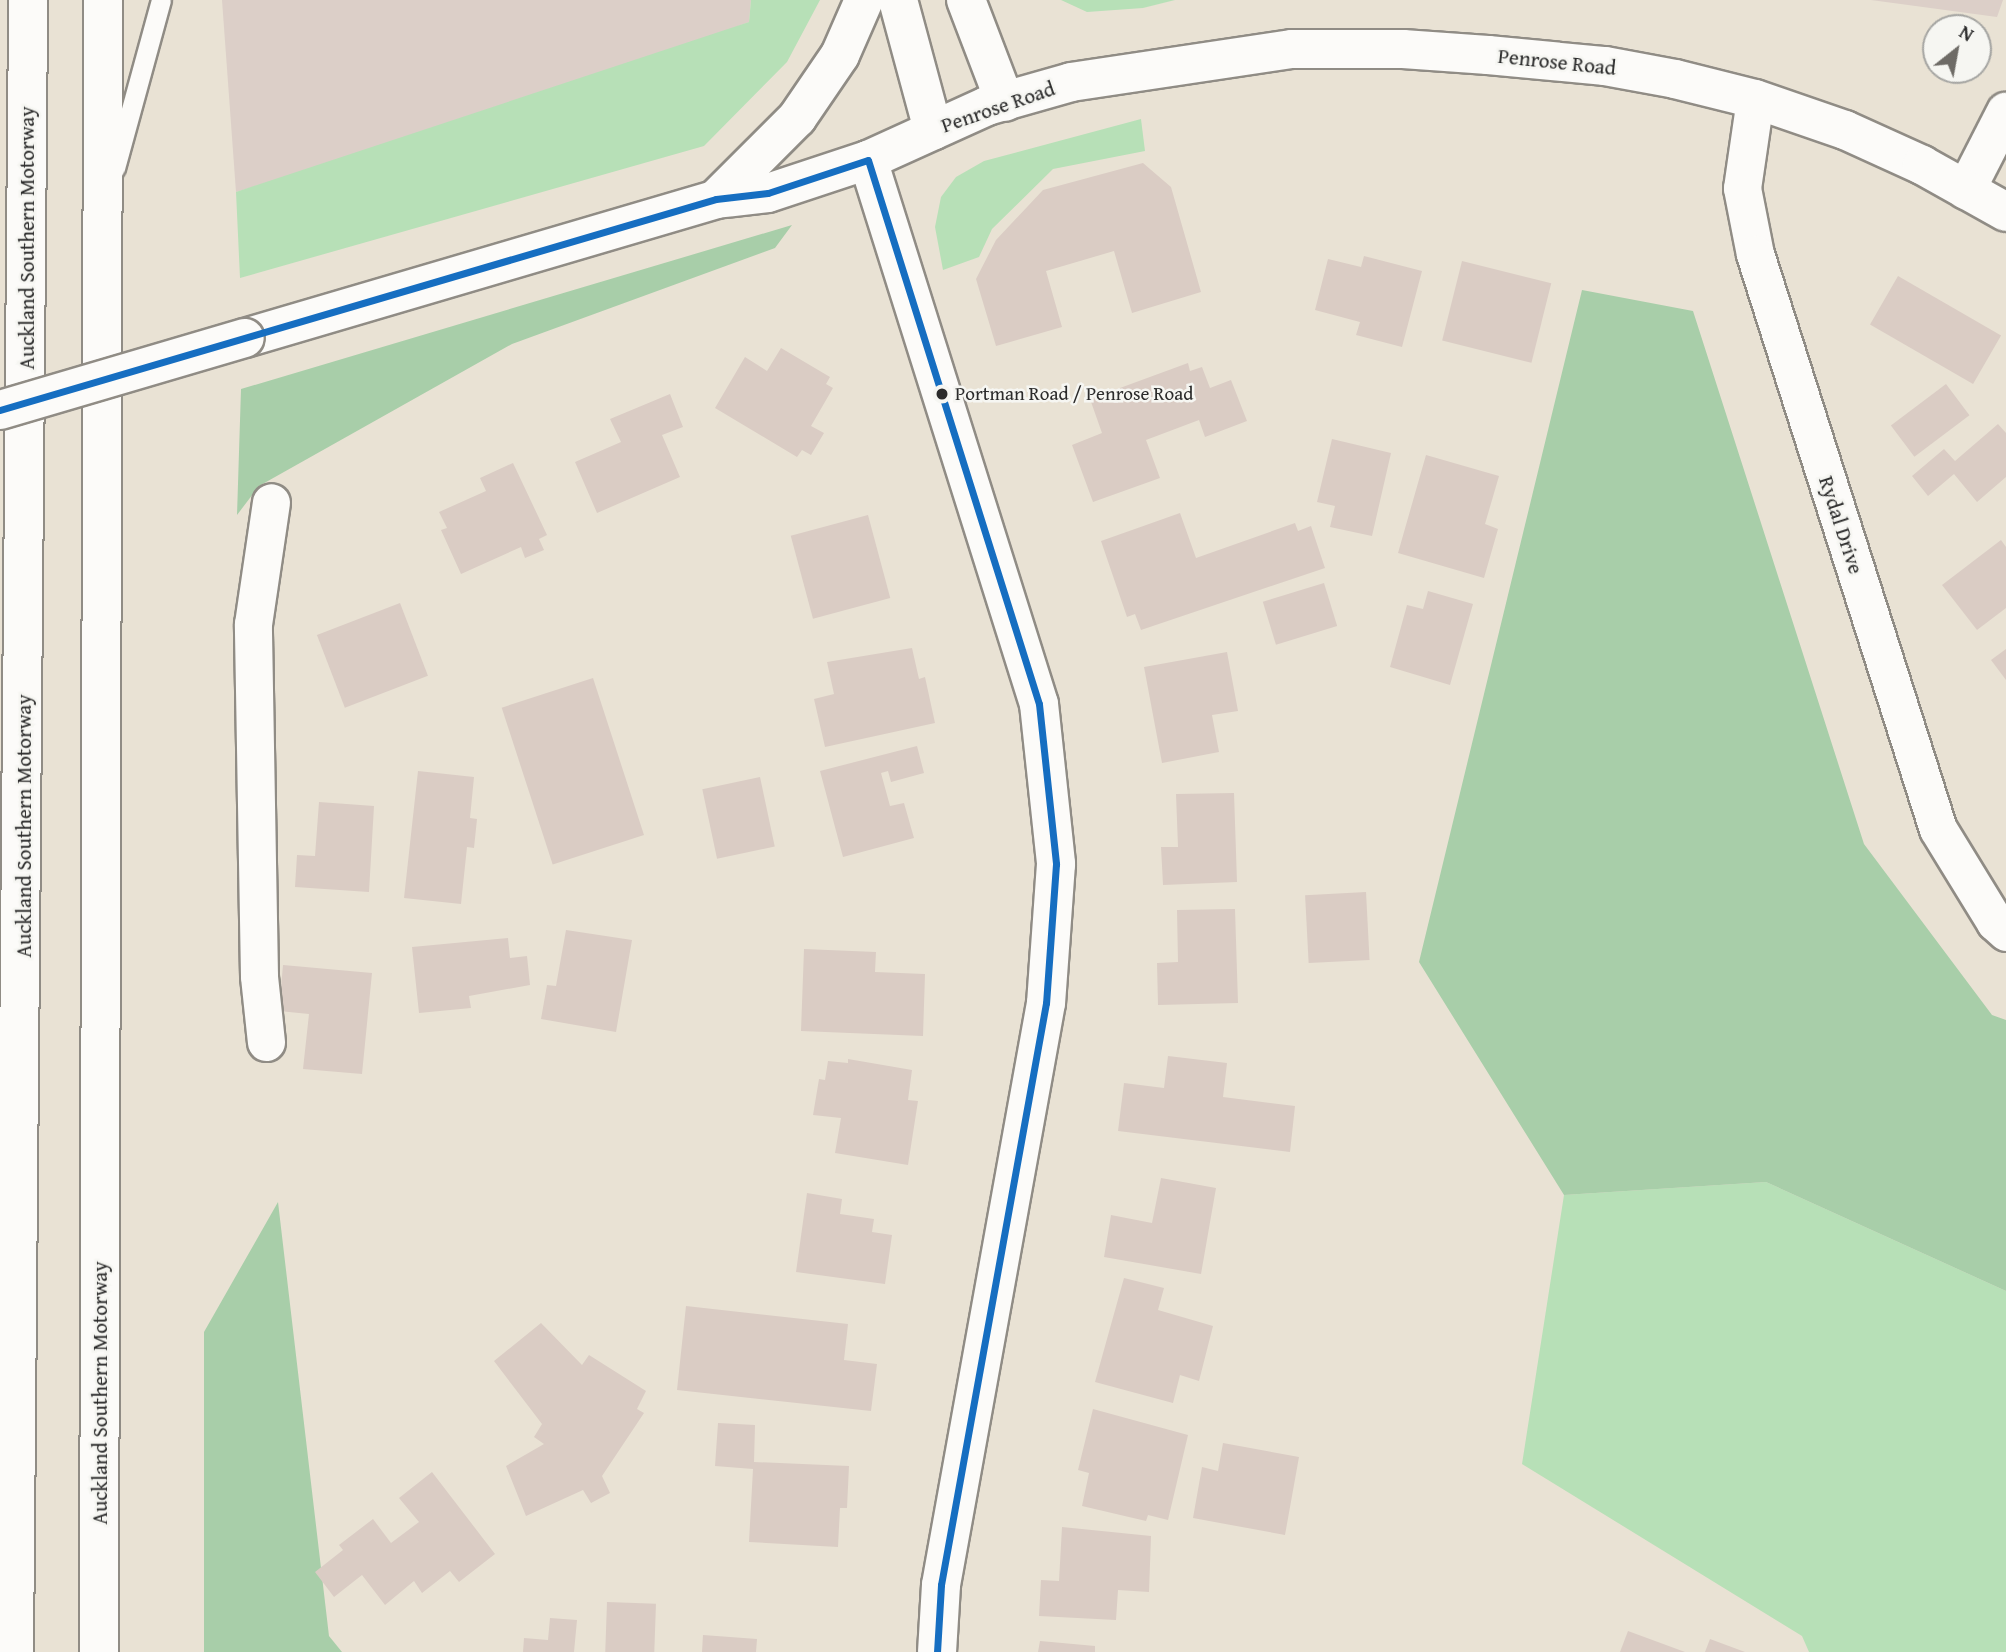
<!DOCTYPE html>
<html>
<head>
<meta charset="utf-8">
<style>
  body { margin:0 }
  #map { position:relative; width:2006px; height:1652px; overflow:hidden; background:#e9e2d4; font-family:"Gentium Book Plus",serif }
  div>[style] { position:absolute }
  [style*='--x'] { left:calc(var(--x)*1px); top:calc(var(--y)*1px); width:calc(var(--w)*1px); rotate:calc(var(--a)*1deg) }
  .industrial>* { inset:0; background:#dccfc8 }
  .green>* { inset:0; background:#b7e0b7 }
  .forest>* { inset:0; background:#a8cea9 }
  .building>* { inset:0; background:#daccc4; transform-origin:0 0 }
  .roads { filter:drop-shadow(2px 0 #908c85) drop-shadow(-2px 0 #908c85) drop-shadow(0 2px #908c85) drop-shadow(0 -2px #908c85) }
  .service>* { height:19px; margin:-9.5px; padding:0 9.5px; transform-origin:9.5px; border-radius:9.5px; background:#fcfbf9 }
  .minor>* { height:37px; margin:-18.5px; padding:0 18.5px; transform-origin:18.5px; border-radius:18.5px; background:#fcfbf9 }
  .tertiary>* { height:38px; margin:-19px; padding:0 19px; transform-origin:19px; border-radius:19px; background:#fcfbf9 }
  .secondary>* { height:38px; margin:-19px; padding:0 19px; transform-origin:19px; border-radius:19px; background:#fcfbf9 }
  .motorway>* { height:38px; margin:-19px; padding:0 19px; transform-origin:19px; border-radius:19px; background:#fcfbf9 }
  .bridges { filter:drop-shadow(2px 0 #908c85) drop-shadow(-2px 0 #908c85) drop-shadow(0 2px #908c85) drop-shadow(0 -2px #908c85) }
  .secondary-bridge>* { height:38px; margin:-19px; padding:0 19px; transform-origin:19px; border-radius:19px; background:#fcfbf9 }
  .bus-1>* { height:7px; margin:-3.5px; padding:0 3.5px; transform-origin:3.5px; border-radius:3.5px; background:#166ec1 }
  .dots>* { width:19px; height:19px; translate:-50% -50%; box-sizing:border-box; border:4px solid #f6f6f2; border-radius:50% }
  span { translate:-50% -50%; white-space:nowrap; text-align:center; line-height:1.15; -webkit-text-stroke:5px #f6f6f2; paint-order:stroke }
  .bus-label { font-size:19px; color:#2b2b2b }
  .left { translate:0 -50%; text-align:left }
  .street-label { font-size:21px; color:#2b2b2b }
  .north { position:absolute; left:1922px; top:14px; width:70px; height:70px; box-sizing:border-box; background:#f6f6f2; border:2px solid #a5a5a2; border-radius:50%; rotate:31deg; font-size:19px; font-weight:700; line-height:28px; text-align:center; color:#2b2b2b }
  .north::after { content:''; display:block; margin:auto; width:24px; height:32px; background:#6e6b66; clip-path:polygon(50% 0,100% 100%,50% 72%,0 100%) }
</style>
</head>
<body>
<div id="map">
  <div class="industrial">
    <div style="clip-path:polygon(222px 0,751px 0,749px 22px,543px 98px,236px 192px)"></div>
    <div style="clip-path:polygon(1871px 0,2003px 0,1997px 17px)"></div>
  </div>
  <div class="green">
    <div style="clip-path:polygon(751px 0,820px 0,787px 62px,704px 146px,240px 278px,236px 192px,749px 22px)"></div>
    <div style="clip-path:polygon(1061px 0,1175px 0,1143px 8px,1087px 12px)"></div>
    <div style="clip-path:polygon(1141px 119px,1145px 151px,1053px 169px,992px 229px,979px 257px,943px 270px,935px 227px,941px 197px,956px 177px,984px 161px)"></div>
    <div style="clip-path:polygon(1766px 1182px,2006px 1291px,2006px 1652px,1809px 1652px,1802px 1636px,1522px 1464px,1564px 1195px)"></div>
  </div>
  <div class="forest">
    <div style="clip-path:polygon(792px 225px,775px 248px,512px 344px,259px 486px,237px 515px,241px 389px)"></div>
    <div style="clip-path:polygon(1582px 290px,1693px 311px,1864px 844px,1992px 1015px,2006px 1020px,2006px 1291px,1766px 1182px,1564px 1195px,1419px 962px)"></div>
    <div style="clip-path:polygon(278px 1202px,329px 1636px,342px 1652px,204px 1652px,204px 1332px)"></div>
  </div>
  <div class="building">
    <div style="clip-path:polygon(1143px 163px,1171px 187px,1201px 292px,1132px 313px,1114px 251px,1046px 271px,1062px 327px,996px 346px,976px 279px,996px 240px,1043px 190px)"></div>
    <div style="clip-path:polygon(1364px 256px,1422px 271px,1402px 347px,1356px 335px,1360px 322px,1315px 310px,1328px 259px,1361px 267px)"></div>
    <div style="left:1462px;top:261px;width:92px;height:82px;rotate:14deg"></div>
    <div style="left:1898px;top:276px;width:119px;height:56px;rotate:30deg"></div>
    <div style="clip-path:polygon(781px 348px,830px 377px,826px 384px,833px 388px,811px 426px,824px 433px,811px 455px,802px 450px,797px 457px,715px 408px,745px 357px,767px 371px)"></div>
    <div style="clip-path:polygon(1188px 363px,1190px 371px,1202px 367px,1210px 388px,1231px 380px,1247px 421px,1205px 437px,1199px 420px,1146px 440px,1160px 478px,1093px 502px,1072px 445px,1102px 433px,1090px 399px)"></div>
    <div style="left:1946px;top:384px;width:39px;height:69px;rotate:53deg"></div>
    <div style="clip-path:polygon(670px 394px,683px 427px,662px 435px,680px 477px,597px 513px,575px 462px,621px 442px,610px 419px)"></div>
    <div style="clip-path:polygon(1998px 424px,2006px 433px,2006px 477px,1977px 502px,1954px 474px,1928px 496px,1912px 476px,1944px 449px,1955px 461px)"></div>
    <div style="clip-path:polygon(1332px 439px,1391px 453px,1372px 536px,1330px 527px,1335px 506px,1317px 502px)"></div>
    <div style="clip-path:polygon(1426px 455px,1499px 476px,1485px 524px,1498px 529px,1484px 578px,1398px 553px)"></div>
    <div style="clip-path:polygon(513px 463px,547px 535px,539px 539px,544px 550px,525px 558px,521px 547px,461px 574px,441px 530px,447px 528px,439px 512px,486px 491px,480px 478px)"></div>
    <div style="clip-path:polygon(1180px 513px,1196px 558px,1295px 523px,1298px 531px,1311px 526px,1325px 568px,1141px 630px,1135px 614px,1127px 617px,1101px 541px)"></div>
    <div style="left:868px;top:515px;width:86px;height:80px;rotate:75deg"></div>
    <div style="clip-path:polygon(2001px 540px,2006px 547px,2006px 608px,1977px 630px,1942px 585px)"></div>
    <div style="left:1324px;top:583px;width:45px;height:64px;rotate:73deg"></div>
    <div style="clip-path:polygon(1428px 591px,1473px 604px,1450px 685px,1390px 667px,1407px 605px,1423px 609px)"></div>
    <div style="left:400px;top:603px;width:78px;height:89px;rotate:69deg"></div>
    <div style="clip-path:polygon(912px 648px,919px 679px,925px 677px,935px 723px,825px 747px,814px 699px,834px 694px,827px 662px)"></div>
    <div style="clip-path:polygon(2006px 649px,2006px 680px,1991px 660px)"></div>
    <div style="clip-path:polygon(1227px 652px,1238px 711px,1212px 715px,1219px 752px,1162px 763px,1144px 667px)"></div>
    <div style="left:593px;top:678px;width:165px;height:96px;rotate:72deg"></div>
    <div style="clip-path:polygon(917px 746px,924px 773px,891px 782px,888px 771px,881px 773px,890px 806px,904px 803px,914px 838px,843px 857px,820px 771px)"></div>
    <div style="clip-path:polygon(418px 771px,474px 777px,470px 818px,477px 819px,474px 848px,467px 847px,461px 904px,404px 898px)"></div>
    <div style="left:760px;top:777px;width:71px;height:59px;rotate:78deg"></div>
    <div style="clip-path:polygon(1234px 793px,1237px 882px,1163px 885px,1161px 847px,1178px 847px,1176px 794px)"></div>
    <div style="clip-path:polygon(319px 802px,374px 806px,369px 892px,295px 887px,297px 855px,315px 856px)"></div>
    <div style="left:1366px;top:892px;width:68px;height:61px;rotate:87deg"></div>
    <div style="clip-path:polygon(1235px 909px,1238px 1003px,1158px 1005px,1157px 963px,1178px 962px,1177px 910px)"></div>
    <div style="clip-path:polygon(566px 930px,632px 940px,616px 1032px,541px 1019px,547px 985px,556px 986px)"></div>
    <div style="clip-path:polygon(508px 938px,510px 958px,527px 956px,530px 985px,469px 996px,471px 1008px,419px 1013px,412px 947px)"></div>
    <div style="clip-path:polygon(804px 949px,876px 952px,875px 972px,925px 974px,923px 1036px,801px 1031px)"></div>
    <div style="clip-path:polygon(283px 965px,372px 973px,362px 1074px,303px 1069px,309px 1014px,279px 1011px)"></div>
    <div style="clip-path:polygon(1168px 1056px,1227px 1063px,1223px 1097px,1295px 1106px,1290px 1152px,1118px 1131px,1124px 1083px,1164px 1088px)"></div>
    <div style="clip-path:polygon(848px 1059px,912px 1070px,908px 1100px,918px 1101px,908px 1165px,835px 1153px,841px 1118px,813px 1115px,819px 1079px,825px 1080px,828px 1061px,848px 1063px)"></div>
    <div style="clip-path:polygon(1161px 1178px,1216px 1188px,1201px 1274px,1104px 1257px,1111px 1215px,1152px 1223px)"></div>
    <div style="clip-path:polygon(807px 1193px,842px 1199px,840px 1214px,874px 1219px,872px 1232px,892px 1235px,885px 1284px,796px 1272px)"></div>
    <div style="clip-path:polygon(1124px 1278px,1164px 1288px,1158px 1310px,1213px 1326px,1199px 1381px,1180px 1375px,1173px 1403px,1095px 1382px)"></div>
    <div style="clip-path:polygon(686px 1306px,848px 1324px,844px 1360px,877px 1364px,871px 1411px,677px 1390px)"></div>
    <div style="clip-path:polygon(541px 1323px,582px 1365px,589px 1355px,646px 1391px,637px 1409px,644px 1413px,602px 1476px,610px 1493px,591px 1503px,583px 1490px,526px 1516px,506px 1466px,544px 1444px,534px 1437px,542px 1424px,494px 1361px)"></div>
    <div style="clip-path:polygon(1093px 1409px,1188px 1435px,1168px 1520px,1148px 1515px,1146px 1521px,1082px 1506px,1089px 1473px,1078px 1470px)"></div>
    <div style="clip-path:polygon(718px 1423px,755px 1425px,754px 1462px,849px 1466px,847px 1508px,840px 1508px,838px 1547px,749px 1542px,753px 1469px,715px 1466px)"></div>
    <div style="clip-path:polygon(1223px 1443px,1299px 1457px,1285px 1535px,1193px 1518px,1202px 1467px,1218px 1471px)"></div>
    <div style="clip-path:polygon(432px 1472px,495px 1554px,459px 1582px,450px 1571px,422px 1593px,414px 1581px,385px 1605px,362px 1575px,334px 1597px,315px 1572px,343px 1550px,339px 1545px,373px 1519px,391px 1543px,419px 1522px,399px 1498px)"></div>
    <div style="clip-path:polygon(1062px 1527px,1151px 1536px,1149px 1592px,1118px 1590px,1116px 1620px,1039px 1616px,1041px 1580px,1059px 1581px)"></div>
    <div style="left:607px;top:1602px;width:49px;height:50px;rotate:2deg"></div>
    <div style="clip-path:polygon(550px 1618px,577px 1620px,574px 1652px,523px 1652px,524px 1638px,548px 1640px)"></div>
    <div style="clip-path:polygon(1628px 1631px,1685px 1652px,1620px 1652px)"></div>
    <div style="clip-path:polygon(703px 1635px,757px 1639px,756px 1652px,702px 1652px)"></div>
    <div style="clip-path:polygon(1710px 1639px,1745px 1652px,1705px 1652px)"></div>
    <div style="clip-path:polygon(1040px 1641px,1095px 1646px,1095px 1652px,1038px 1652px)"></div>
  </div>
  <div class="roads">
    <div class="service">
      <div style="--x:115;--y:168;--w:174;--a:-74.7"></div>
    </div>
    <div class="minor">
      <div style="--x:1755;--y:99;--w:90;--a:98.3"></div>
      <div style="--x:1742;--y:188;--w:67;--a:78.9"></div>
      <div style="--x:1755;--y:254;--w:603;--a:72.35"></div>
      <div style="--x:1938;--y:829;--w:109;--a:58.5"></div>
      <div style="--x:1995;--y:922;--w:15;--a:42"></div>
      <div style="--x:266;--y:1042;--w:66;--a:-96.1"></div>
      <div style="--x:259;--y:976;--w:352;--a:-91"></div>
      <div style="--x:253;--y:624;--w:123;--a:-81.6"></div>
    </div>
    <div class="tertiary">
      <div style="--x:898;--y:0;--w:135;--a:74.9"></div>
      <div style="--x:966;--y:0;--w:109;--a:69.1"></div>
      <div style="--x:868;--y:160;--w:570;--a:72.55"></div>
      <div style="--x:1039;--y:704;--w:161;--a:83.9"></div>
      <div style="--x:1056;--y:864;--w:139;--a:94.1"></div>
      <div style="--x:1046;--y:1003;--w:591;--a:100.23"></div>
      <div style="--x:941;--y:1585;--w:67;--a:93.4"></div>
      <div style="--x:1966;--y:190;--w:88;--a:-62.9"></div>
    </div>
    <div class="secondary">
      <div style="--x:716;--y:199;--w:115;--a:-45"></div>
      <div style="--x:797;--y:118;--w:76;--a:-55.7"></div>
      <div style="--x:840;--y:55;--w:60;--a:-66.4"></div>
      <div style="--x:245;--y:338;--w:491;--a:-16.4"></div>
      <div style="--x:716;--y:199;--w:52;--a:-6.6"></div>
      <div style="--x:768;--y:193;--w:105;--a:-18.3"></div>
      <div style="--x:868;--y:160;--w:131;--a:-24.4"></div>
      <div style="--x:987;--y:106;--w:87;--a:-15.9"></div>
      <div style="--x:1071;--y:82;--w:223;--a:-8.5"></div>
      <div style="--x:1292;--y:49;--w:111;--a:0"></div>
      <div style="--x:1403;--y:49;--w:85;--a:4"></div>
      <div style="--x:1488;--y:55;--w:118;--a:5.4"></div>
      <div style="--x:1605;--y:66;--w:71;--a:10.5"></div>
      <div style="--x:1675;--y:79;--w:82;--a:14"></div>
      <div style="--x:1755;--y:99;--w:95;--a:19"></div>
      <div style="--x:1845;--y:130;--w:85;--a:24.4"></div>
      <div style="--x:1922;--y:165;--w:96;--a:29.2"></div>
    </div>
    <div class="motorway">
      <div style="--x:14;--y:1652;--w:1652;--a:-89.51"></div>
      <div style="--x:99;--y:1652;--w:1652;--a:-89.86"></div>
    </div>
  </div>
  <div class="bridges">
    <div class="secondary-bridge">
      <div style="--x:0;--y:410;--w:255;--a:-16.4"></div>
    </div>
  </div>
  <div class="bus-1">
    <div style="--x:0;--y:410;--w:746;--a:-16.42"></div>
    <div style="--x:716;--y:199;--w:52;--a:-6.6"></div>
    <div style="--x:768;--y:193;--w:105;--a:-18.3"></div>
    <div style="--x:868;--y:160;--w:570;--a:72.55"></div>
    <div style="--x:1039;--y:704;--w:161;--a:83.9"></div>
    <div style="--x:1056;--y:864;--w:139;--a:94.1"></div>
    <div style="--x:1046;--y:1003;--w:591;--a:100.23"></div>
    <div style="--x:941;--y:1585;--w:67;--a:93.4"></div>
  </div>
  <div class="dots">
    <div style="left:942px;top:394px;background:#2b2b2b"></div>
  </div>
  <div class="bus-label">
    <span class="left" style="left:955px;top:394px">Portman Road / Penrose Road</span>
  </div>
  <div class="street-label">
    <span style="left:1557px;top:62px;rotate:6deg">Penrose Road</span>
    <span style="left:998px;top:107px;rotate:-19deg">Penrose Road</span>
    <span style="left:27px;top:238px;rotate:-90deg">Auckland Southern Motorway</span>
    <span style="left:1841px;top:525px;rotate:72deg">Rydal Drive</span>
    <span style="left:24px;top:826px;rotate:-90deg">Auckland Southern Motorway</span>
    <span style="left:100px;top:1393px;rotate:-90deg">Auckland Southern Motorway</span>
  </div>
  <div class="north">N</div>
</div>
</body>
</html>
